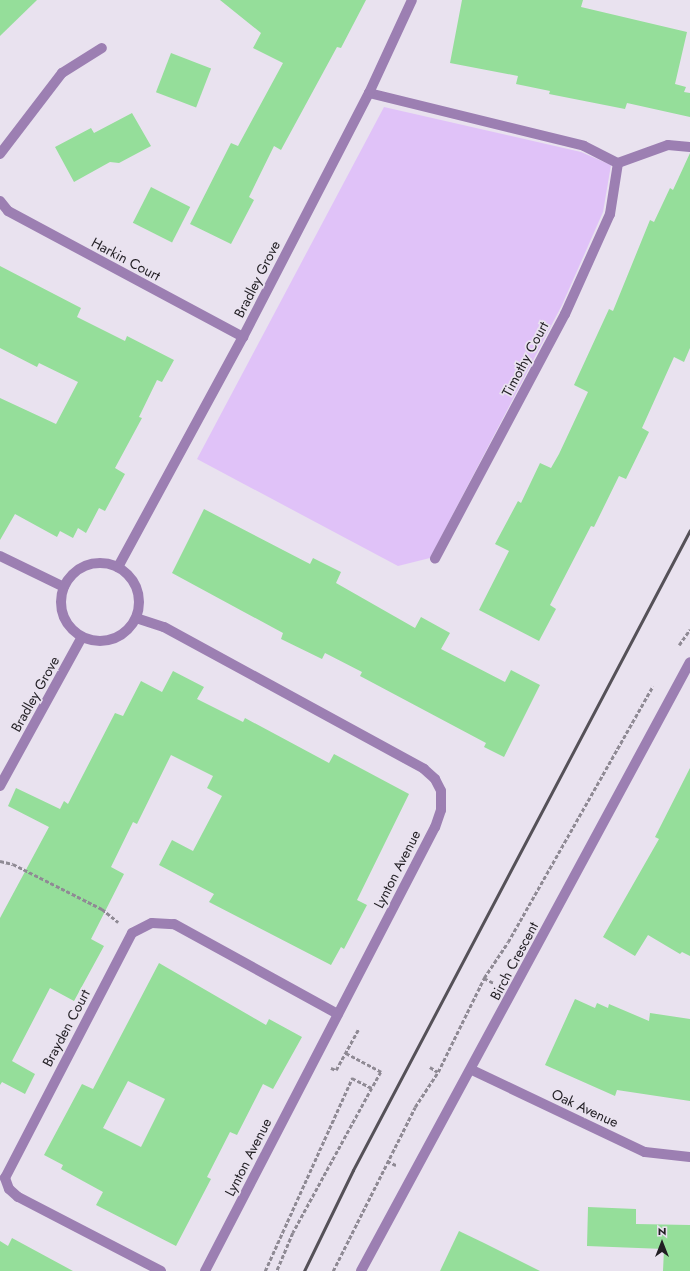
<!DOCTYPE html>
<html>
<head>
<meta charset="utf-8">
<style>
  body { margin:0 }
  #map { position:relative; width:690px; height:1271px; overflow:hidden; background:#e9e2ef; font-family:Jost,sans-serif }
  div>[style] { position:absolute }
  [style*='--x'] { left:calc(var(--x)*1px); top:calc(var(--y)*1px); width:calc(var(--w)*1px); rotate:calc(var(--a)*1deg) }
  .green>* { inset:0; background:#e0c2f8 }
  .building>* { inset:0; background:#95de9a; transform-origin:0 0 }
  .path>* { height:2.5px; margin-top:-1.25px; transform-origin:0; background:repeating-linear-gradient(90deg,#8f8a94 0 4px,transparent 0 6px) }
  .minor>* { height:10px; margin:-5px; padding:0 5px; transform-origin:5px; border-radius:5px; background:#9c7fb2 }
  .tertiary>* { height:10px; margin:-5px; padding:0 5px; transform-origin:5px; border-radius:5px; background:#9c7fb2 }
  .tertiary>.ring { margin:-5px; padding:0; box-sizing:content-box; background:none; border:10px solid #9c7fb2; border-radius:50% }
  .rail>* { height:3px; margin:-1.5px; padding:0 1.5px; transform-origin:1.5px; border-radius:1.5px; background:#555158 }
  span { translate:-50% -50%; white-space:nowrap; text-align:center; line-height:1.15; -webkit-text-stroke:3.5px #e9e2ef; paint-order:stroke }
  .street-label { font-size:14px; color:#211e23 }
  .north { position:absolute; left:642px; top:1223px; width:40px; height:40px; -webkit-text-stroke:3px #e9e2ef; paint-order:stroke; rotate:0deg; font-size:11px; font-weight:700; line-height:16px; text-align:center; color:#211e23 }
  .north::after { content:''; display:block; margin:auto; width:14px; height:18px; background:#211e23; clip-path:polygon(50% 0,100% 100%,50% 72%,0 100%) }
</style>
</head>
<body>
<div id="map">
  <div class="green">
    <div style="clip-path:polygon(384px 107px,581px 152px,611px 165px,603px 212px,562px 305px,430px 558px,398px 566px,197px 459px)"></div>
  </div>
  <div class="building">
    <div style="clip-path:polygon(0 0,37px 0,0 36px)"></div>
    <div style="clip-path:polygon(220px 0,366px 0,341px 48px,337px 47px,281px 150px,274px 146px,249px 197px,254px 200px,231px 244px,190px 224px,231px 143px,238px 146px,283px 63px,253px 48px,261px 33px)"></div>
    <div style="clip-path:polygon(462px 0,583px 0,581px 7px,687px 32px,675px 84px,686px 87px,684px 92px,690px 93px,690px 117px,627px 103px,625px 109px,549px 94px,550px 91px,516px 84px,518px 76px,450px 63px)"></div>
    <div style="left:171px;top:53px;width:43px;height:42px;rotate:21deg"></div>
    <div style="clip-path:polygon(132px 113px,151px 146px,119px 163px,110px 162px,74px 182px,55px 147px,91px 128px,94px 133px)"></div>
    <div style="clip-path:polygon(690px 153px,690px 348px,684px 362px,674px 357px,642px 428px,649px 432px,626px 479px,619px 476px,594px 527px,591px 526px,550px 605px,556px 609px,539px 641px,479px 610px,509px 551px,495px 544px,518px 501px,521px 503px,540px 463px,551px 468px,559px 454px,588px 392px,574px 385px,609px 309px,613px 311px,650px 220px,654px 222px,670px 188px,673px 190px)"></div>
    <div style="left:151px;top:187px;width:44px;height:40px;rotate:27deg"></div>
    <div style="clip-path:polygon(0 266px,81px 308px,77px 317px,125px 341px,127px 336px,174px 360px,162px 382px,157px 380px,139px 417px,142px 418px,115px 468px,125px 474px,105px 511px,99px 508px,86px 533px,78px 528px,73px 538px,60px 531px,57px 537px,15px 514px,0 540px,0 398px,56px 424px,78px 382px,39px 363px,37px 367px,0 348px)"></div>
    <div style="clip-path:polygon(204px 509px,310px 564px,313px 558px,341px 572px,336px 583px,415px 628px,421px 617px,450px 633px,441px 649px,505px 682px,511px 670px,540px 685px,504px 757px,484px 747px,486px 743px,360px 676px,362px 672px,325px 653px,322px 659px,281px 639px,283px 633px,172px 573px)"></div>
    <div style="clip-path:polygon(173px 671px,204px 687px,197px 699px,243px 722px,245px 718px,329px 763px,334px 754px,409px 794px,357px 900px,367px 905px,344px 949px,341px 947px,331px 965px,209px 902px,214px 894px,159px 865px,172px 840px,193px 851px,222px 796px,207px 788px,213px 776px,171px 755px,137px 824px,133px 822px,111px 867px,124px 874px,91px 939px,104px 946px,74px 1001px,50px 988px,12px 1061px,35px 1074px,25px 1094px,2px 1082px,0 1085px,0 918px,49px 827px,8px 806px,16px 788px,60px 809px,64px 801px,68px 804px,115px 713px,123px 716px,141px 681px,162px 692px)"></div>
    <div style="clip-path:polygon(690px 768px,690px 956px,682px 952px,680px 954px,648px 935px,635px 956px,603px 937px,659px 839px,655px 837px)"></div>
    <div style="clip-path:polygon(evenodd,159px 963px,266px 1025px,269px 1019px,302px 1037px,273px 1089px,263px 1084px,237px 1135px,230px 1132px,207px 1177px,211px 1179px,176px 1246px,96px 1205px,103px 1192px,61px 1169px,63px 1165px,44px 1155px,82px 1084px,93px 1089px,159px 963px,128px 1081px,165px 1099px,141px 1147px,103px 1128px,128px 1081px)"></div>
    <div style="clip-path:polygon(575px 999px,595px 1008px,597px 1003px,608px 1008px,609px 1004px,649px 1021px,650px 1013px,690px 1019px,690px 1101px,617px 1090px,615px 1096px,545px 1065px)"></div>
    <div style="clip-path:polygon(588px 1207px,636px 1209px,636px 1224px,690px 1225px,690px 1271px,663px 1271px,664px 1249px,587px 1246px)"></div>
    <div style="clip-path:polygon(459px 1231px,484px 1243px,540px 1271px,440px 1271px)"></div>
    <div style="clip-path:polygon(12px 1238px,73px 1271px,0 1271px,0 1241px,8px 1246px)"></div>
  </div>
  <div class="path">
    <div style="--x:679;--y:645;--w:19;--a:-55"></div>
    <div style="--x:0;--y:861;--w:13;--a:13"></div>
    <div style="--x:13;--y:864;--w:100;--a:26.8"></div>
    <div style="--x:102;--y:909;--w:21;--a:39"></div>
    <div style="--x:484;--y:978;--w:11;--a:27"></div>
    <div style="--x:346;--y:1053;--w:40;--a:28"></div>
    <div style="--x:381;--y:1072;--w:18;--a:119"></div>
    <div style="--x:430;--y:1067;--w:9;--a:32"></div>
    <div style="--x:331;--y:1068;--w:5;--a:22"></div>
    <div style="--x:336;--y:1070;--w:46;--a:-61.2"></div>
    <div style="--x:387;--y:1161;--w:10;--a:24"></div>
    <div style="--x:265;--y:1271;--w:212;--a:-65.7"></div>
    <div style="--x:352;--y:1078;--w:22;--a:27"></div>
    <div style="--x:372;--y:1088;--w:165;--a:118.6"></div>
    <div style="--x:293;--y:1233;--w:41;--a:112.8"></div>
    <div style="--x:333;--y:1271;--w:183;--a:-63.4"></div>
    <div style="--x:415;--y:1107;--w:42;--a:-56.7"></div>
    <div style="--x:438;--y:1072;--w:105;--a:-63.9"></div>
    <div style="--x:484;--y:978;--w:43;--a:-56.3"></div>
    <div style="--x:508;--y:942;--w:294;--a:-60.5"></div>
  </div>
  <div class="minor">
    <div style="--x:369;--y:93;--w:221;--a:13.8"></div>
    <div style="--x:584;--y:146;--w:38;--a:27"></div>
    <div style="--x:618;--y:163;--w:52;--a:98.9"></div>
    <div style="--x:610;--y:214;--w:110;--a:114.2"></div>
    <div style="--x:565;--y:314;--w:277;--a:118"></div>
    <div style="--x:0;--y:154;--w:102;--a:-52.6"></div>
    <div style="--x:62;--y:73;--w:47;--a:-32"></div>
    <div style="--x:618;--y:163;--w:53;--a:-19.8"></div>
    <div style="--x:668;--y:145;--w:22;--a:5"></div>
    <div style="--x:0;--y:201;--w:13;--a:51"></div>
    <div style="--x:8;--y:211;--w:267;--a:28.2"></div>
    <div style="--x:0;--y:556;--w:71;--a:25.8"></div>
    <div style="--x:136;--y:618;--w:29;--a:18"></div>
    <div style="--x:164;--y:627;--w:296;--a:28.6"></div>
    <div style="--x:424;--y:769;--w:15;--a:42"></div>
    <div style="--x:435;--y:779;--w:13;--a:63"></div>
    <div style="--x:441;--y:791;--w:19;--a:90"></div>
    <div style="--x:441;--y:810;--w:18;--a:109"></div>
    <div style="--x:435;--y:827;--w:500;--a:117.38"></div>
    <div style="--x:472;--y:1070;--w:191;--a:25.4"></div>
    <div style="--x:645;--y:1152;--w:45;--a:6.3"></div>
    <div style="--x:161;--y:1271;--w:161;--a:-152.6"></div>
    <div style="--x:18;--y:1197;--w:12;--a:-138"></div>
    <div style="--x:9;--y:1189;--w:12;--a:-110"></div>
    <div style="--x:5;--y:1178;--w:276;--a:-62.6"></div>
    <div style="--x:132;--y:933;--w:22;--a:-27"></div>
    <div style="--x:152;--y:923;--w:22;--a:3"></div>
    <div style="--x:174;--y:924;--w:187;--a:28.8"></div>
    <div style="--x:361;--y:1271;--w:692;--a:-61.62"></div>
  </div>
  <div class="tertiary">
    <div class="ring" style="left:61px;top:563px;width:68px;height:68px"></div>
    <div style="--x:118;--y:567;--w:262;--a:-61.5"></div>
    <div style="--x:243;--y:337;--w:275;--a:-62.7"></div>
    <div style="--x:369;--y:93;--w:102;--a:-65.2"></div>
    <div style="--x:0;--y:786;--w:170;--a:-61.2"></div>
  </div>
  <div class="rail">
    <div style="--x:304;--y:1271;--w:112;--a:-64.1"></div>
    <div style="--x:353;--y:1170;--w:723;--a:-62.23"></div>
  </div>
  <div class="street-label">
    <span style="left:126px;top:259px;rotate:28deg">Harkin Court</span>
    <span style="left:257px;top:279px;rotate:-63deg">Bradley Grove</span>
    <span style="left:525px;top:359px;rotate:-62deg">Timothy Court</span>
    <span style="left:35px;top:694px;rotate:-61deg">Bradley Grove</span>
    <span style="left:397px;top:869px;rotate:-63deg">Lynton Avenue</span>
    <span style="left:514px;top:961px;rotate:-62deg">Birch Crescent</span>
    <span style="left:66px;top:1028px;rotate:-62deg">Brayden Court</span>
    <span style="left:585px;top:1108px;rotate:25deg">Oak Avenue</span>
    <span style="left:248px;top:1157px;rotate:-63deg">Lynton Avenue</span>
  </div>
  <div class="north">N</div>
</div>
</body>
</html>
